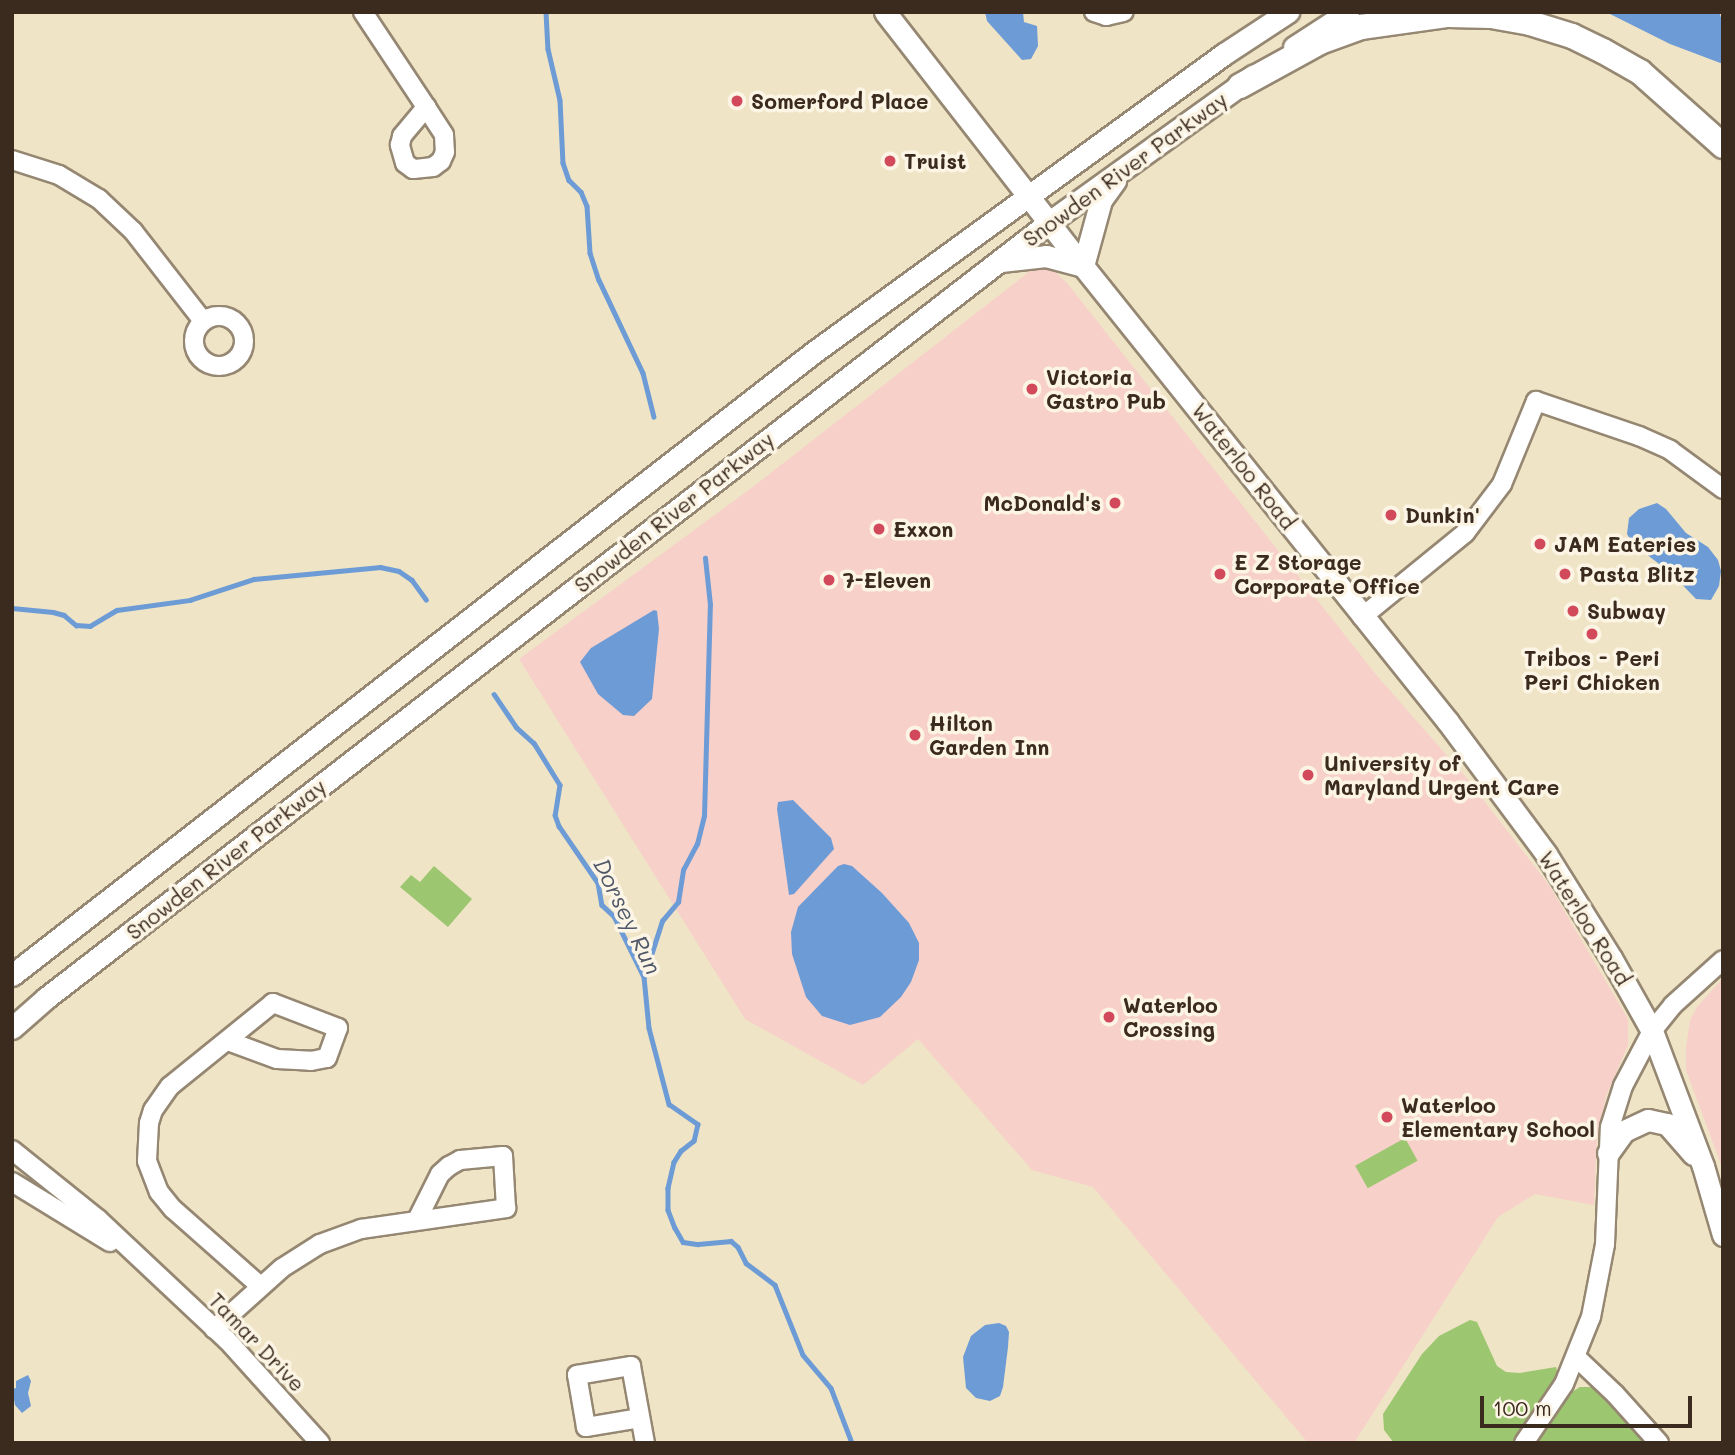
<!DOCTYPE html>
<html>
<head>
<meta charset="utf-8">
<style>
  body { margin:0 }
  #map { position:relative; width:1735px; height:1455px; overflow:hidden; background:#efe4c5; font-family:Mali,sans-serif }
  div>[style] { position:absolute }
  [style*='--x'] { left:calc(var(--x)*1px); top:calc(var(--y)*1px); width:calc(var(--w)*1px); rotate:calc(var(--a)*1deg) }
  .built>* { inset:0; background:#f7d0ca }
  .green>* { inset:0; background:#9dc671; transform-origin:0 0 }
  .water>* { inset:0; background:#6d9bd6 }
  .stream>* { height:4.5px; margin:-2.25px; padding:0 2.25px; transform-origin:2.25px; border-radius:2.25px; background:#6d9bd6 }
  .roads { filter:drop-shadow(2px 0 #958772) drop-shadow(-2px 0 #958772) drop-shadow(0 2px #958772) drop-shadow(0 -2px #958772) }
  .minor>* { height:18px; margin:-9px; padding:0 9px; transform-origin:9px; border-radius:9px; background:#fff }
  .minor>.ring { margin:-9px; padding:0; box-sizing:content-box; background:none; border:18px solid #fff; border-radius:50% }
  .major>* { height:21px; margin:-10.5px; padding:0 10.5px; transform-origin:10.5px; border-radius:10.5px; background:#fff }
  .highway>* { height:24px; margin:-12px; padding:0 12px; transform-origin:12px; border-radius:12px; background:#fff }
  .dots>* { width:19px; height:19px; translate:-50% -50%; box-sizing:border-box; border:4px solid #fcf5e5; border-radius:50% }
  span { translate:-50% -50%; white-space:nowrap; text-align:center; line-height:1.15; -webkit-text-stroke:7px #fcf5e5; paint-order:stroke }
  .poi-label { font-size:21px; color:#3b2a1e; font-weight:700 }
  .left { translate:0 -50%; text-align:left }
  .right { translate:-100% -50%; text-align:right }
  .street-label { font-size:21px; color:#3b2a1e }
  .water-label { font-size:23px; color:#4f5768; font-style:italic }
  .frame { position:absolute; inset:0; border:14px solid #3b2a1e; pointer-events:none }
  .scale { position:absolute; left:1480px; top:1396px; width:212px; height:32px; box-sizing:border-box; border:4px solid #3b2a1e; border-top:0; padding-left:9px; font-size:21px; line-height:24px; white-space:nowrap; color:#3b2a1e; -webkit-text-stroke:5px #fcf5e5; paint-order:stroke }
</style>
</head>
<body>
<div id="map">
  <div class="built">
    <div style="clip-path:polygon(1034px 268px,1053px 270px,1067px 283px,1378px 677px,1465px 776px,1549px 885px,1628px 1019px,1628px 1045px,1606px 1096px,1597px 1138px,1594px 1205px,1535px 1194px,1498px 1217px,1354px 1443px,1308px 1443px,1093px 1187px,1032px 1170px,918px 1039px,863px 1085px,745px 1019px,519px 659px,754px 486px)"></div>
    <div style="clip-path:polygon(1723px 978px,1723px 1170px,1686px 1070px,1686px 1048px,1690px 1020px,1697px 1007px)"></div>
  </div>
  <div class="green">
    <div style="clip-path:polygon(434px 866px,472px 899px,448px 927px,400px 887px,411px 875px,420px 882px)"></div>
    <div style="left:1405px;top:1138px;width:26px;height:57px;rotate:61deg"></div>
    <div style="clip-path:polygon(1470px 1320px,1477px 1322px,1497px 1366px,1506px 1372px,1520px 1373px,1556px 1367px,1558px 1374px,1555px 1382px,1514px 1443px,1394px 1443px,1384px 1430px,1383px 1414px,1422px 1354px,1439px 1336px)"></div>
    <div style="clip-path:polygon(1580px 1387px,1594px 1387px,1644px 1443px,1533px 1443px,1564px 1397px)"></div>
  </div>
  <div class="water">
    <div style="clip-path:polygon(985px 12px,1023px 12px,1024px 22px,1037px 26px,1038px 46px,1031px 59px,1022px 60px,987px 21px)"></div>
    <div style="clip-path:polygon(1606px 12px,1719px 12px,1723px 23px,1723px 64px,1670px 44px)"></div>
    <div style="clip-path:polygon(1657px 503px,1666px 509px,1686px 533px,1708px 547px,1718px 560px,1721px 571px,1719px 586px,1711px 600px,1696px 599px,1671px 573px,1633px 544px,1627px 534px,1629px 518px,1639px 509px)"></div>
    <div style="clip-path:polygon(654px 610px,657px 611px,659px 629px,652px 699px,634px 716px,623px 715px,598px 694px,580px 662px,591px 648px)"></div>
    <div style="clip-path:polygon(793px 800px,831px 838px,834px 849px,794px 894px,789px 895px,777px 809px,778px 802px)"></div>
    <div style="clip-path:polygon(844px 864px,852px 866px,882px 893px,909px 923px,919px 943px,919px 960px,911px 982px,901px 997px,880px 1017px,850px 1025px,822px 1016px,806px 997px,792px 954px,791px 932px,798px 907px,838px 866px)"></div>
    <div style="clip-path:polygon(999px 1323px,1006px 1326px,1009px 1332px,1008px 1347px,1003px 1387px,1000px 1396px,990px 1401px,976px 1398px,966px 1388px,963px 1357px,971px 1336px,985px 1325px)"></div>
    <div style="clip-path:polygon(28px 1375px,31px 1381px,28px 1393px,31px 1406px,22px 1413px,15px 1405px,12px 1389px,16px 1388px,16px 1381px)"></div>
  </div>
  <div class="stream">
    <div style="--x:546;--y:12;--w:37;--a:87"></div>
    <div style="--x:548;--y:49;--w:52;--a:76.8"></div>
    <div style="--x:560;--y:100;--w:63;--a:87.3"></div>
    <div style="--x:563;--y:163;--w:18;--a:71"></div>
    <div style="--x:569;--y:180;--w:17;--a:45"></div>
    <div style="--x:581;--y:192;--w:15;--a:67"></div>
    <div style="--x:587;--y:206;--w:47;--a:86.3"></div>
    <div style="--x:590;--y:253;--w:28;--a:72"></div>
    <div style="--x:599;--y:280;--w:103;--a:64.7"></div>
    <div style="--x:643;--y:373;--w:45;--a:76"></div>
    <div style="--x:12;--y:608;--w:41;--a:5.6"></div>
    <div style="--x:53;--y:612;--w:11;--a:15"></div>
    <div style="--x:64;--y:615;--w:16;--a:40"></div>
    <div style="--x:76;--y:625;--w:14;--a:4"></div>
    <div style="--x:90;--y:626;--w:31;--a:-31"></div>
    <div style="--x:117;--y:610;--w:74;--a:-7.8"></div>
    <div style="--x:190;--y:600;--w:67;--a:-18.2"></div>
    <div style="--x:254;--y:579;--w:127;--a:-5.4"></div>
    <div style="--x:380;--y:567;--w:19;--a:12"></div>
    <div style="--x:399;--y:571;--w:16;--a:35"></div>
    <div style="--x:412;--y:580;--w:24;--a:54"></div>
    <div style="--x:494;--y:694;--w:40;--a:56"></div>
    <div style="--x:516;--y:727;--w:24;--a:42"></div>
    <div style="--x:534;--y:743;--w:49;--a:58.2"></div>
    <div style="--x:560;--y:785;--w:30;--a:99"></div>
    <div style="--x:555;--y:815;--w:12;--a:70"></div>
    <div style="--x:559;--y:826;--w:69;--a:55.6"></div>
    <div style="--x:598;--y:883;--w:22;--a:80"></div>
    <div style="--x:602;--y:905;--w:16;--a:43"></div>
    <div style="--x:614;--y:916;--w:68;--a:63.8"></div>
    <div style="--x:644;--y:977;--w:51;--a:84.4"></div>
    <div style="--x:649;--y:1028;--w:79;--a:75.3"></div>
    <div style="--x:669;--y:1104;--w:35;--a:35"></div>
    <div style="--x:698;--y:1124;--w:17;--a:103"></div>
    <div style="--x:694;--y:1141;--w:16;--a:142"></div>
    <div style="--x:681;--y:1151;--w:13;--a:122"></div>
    <div style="--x:674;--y:1162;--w:27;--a:103"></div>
    <div style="--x:668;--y:1188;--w:22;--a:90"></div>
    <div style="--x:668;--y:1210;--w:19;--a:69"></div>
    <div style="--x:675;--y:1228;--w:16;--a:60"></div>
    <div style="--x:683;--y:1242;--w:15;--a:8"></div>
    <div style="--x:698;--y:1244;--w:33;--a:-5"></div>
    <div style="--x:731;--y:1241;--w:9;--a:41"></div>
    <div style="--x:738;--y:1247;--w:18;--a:63"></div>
    <div style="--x:746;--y:1263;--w:36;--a:37"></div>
    <div style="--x:775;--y:1285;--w:75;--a:68.2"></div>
    <div style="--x:803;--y:1355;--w:43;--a:49.7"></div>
    <div style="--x:831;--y:1388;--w:59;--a:69.1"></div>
    <div style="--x:644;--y:977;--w:59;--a:-72.2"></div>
    <div style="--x:662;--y:921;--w:25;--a:-50"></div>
    <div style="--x:678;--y:902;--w:32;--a:-81"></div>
    <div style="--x:683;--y:870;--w:30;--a:-62"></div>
    <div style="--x:697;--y:844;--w:29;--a:-76"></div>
    <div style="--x:704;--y:816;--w:211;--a:-88.4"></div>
    <div style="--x:710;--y:605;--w:47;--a:-96.1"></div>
  </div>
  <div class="roads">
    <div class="minor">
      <div style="--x:363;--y:12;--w:114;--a:56.4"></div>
      <div style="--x:426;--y:107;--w:33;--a:57"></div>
      <div style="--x:444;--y:135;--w:17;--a:87"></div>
      <div style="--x:445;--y:152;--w:10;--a:114"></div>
      <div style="--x:441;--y:161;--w:10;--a:143"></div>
      <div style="--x:433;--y:167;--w:20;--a:174"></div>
      <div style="--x:413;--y:169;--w:10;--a:-143"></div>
      <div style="--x:405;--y:163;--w:19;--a:-106"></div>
      <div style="--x:400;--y:145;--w:9;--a:-77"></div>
      <div style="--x:402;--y:136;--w:38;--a:-50"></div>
      <div style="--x:1094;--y:12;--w:13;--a:18"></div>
      <div style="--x:1106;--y:16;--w:18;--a:-13"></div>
      <div style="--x:12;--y:160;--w:49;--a:17.7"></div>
      <div style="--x:59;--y:175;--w:47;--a:31"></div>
      <div style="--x:99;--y:199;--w:47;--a:43.3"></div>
      <div style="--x:133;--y:231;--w:114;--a:52.1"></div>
      <div class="ring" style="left:194px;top:316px;width:32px;height:32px"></div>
      <div style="--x:1362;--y:617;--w:133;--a:-39.2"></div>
      <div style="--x:1465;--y:533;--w:61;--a:-52.9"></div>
      <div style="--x:1502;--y:484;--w:90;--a:-67.7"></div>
      <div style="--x:1536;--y:401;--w:109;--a:18.8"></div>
      <div style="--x:1639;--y:436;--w:34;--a:24"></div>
      <div style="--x:1670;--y:450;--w:66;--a:36.3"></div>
      <div style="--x:228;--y:1041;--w:52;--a:20.2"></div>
      <div style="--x:277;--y:1059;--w:34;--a:3"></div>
      <div style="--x:311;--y:1061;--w:16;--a:-11"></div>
      <div style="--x:327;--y:1058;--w:32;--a:-70"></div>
      <div style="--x:338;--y:1028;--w:70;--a:-159"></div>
      <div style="--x:273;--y:1003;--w:132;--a:141.1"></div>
      <div style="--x:170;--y:1086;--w:29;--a:125"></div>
      <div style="--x:153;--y:1110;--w:14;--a:107"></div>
      <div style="--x:149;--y:1123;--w:38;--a:93"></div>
      <div style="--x:147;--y:1161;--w:33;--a:69"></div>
      <div style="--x:159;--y:1192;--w:22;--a:51"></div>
      <div style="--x:173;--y:1209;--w:116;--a:41.5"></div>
      <div style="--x:12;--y:1150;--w:110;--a:38.7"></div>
      <div style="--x:98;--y:1219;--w:177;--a:43.2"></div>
      <div style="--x:227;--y:1340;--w:139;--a:47.9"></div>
      <div style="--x:12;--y:1182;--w:115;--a:31.5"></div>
      <div style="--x:214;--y:1329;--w:91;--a:-41.9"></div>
      <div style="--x:282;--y:1268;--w:45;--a:-32.3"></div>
      <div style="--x:320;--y:1244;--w:44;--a:-20.1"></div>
      <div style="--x:361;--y:1229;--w:147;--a:-8.2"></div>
      <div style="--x:506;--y:1208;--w:52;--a:-93.3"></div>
      <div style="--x:503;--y:1156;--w:43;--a:174.7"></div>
      <div style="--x:460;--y:1160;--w:13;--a:151"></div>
      <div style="--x:449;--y:1166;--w:12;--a:138"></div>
      <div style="--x:440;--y:1174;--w:51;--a:116.6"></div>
      <div style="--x:1577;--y:1358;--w:52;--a:43.5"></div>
      <div style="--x:1615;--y:1394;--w:66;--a:48.1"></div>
      <div style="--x:640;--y:1418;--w:55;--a:170.5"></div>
      <div style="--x:586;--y:1427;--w:53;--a:-99.8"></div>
      <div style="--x:577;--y:1375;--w:55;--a:-9.5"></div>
      <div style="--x:631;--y:1366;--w:78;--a:79.7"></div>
      <div style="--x:1524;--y:1443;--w:71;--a:-55.9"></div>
      <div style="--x:1564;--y:1384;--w:72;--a:-68.1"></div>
      <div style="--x:1591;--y:1317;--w:74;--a:-79.1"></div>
      <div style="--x:1605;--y:1244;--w:117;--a:-87.6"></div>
      <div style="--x:1610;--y:1127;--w:43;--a:-72.4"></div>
      <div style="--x:1623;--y:1086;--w:62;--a:-62.2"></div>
      <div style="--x:1652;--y:1031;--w:33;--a:-51"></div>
      <div style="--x:1673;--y:1005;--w:67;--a:-42"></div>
    </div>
    <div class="major">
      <div style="--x:885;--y:12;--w:322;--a:52.1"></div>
      <div style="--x:1083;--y:266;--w:584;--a:51.32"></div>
      <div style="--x:1448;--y:722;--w:164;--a:53.4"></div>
      <div style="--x:1546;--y:854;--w:123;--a:58"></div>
      <div style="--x:1611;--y:958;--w:84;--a:60.7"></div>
      <div style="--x:1652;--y:1031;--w:144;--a:69.3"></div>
      <div style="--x:1703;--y:1166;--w:72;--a:73.8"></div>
      <div style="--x:1294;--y:47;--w:64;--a:-32.9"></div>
      <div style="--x:1001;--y:261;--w:45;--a:-6.3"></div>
      <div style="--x:1046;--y:256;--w:38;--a:15"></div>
      <div style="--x:1083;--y:266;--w:68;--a:-74.7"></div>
      <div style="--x:1101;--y:200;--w:24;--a:-54"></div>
      <div style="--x:12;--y:975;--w:1016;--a:-37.84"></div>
      <div style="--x:814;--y:352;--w:507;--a:-36.01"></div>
      <div style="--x:1224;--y:54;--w:77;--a:-33.3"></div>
      <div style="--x:12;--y:1028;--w:45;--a:-41.4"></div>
      <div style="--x:46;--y:998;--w:1270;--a:-37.71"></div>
      <div style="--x:1051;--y:221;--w:249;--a:-35.7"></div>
      <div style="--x:1608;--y:1153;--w:27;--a:-54"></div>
      <div style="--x:1624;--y:1131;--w:26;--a:-25"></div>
      <div style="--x:1648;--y:1120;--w:19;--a:12"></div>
      <div style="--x:1667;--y:1124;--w:40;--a:49"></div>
    </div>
    <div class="highway">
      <div style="--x:1240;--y:86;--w:91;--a:-28.8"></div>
      <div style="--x:1320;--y:42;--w:44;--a:-20.1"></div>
      <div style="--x:1361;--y:27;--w:88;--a:-7.9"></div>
      <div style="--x:1448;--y:15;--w:43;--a:1.3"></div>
      <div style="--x:1491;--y:16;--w:40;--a:10"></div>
      <div style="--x:1530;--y:23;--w:44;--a:17.2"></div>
      <div style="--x:1572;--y:36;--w:34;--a:26"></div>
      <div style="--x:1603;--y:51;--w:43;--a:29.6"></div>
      <div style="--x:1640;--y:72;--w:111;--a:41.7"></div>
    </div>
  </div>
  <div class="dots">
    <div style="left:737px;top:101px;background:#d1495b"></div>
    <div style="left:890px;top:161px;background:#d1495b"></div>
    <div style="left:1032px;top:389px;background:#d1495b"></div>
    <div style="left:1115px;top:503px;background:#d1495b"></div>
    <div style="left:1391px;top:515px;background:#d1495b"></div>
    <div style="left:879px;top:529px;background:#d1495b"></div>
    <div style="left:1540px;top:544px;background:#d1495b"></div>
    <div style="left:1220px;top:574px;background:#d1495b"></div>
    <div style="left:1565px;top:574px;background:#d1495b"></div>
    <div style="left:829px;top:580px;background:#d1495b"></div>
    <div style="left:1573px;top:611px;background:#d1495b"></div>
    <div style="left:1592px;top:634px;background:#d1495b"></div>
    <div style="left:915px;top:735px;background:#d1495b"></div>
    <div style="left:1308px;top:775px;background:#d1495b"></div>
    <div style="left:1109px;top:1017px;background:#d1495b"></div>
    <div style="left:1387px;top:1117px;background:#d1495b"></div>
  </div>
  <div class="poi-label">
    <span class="left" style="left:751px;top:101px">Somerford Place</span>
    <span class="left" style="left:904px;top:161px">Truist</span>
    <span class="left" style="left:1046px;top:389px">Victoria<br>Gastro Pub</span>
    <span class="right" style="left:1101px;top:503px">McDonald's</span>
    <span class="left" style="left:1405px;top:515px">Dunkin'</span>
    <span class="left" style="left:893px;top:529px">Exxon</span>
    <span class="left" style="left:1554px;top:544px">JAM Eateries</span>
    <span class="left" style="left:1234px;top:574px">E Z Storage<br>Corporate Office</span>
    <span class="left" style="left:1579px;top:574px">Pasta Blitz</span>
    <span class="left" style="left:843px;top:580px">7-Eleven</span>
    <span class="left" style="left:1587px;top:611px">Subway</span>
    <span style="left:1592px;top:670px">Tribos - Peri<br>Peri Chicken</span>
    <span class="left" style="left:929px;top:735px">Hilton<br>Garden Inn</span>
    <span class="left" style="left:1324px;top:775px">University of<br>Maryland Urgent Care</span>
    <span class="left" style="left:1123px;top:1017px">Waterloo<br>Crossing</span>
    <span class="left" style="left:1401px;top:1117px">Waterloo<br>Elementary School</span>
  </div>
  <div class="street-label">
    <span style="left:1125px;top:169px;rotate:-36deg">Snowden River Parkway</span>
    <span style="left:1244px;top:466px;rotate:52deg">Waterloo Road</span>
    <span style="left:674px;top:512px;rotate:-38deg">Snowden River Parkway</span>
    <span style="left:226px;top:859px;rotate:-38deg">Snowden River Parkway</span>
    <span style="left:1585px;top:918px;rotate:58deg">Waterloo Road</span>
    <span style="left:257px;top:1342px;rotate:46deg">Tamar Drive</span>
  </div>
  <div class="water-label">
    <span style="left:628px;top:916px;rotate:64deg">Dorsey Run</span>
  </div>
  <div class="frame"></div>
  <div class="scale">100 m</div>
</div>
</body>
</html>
